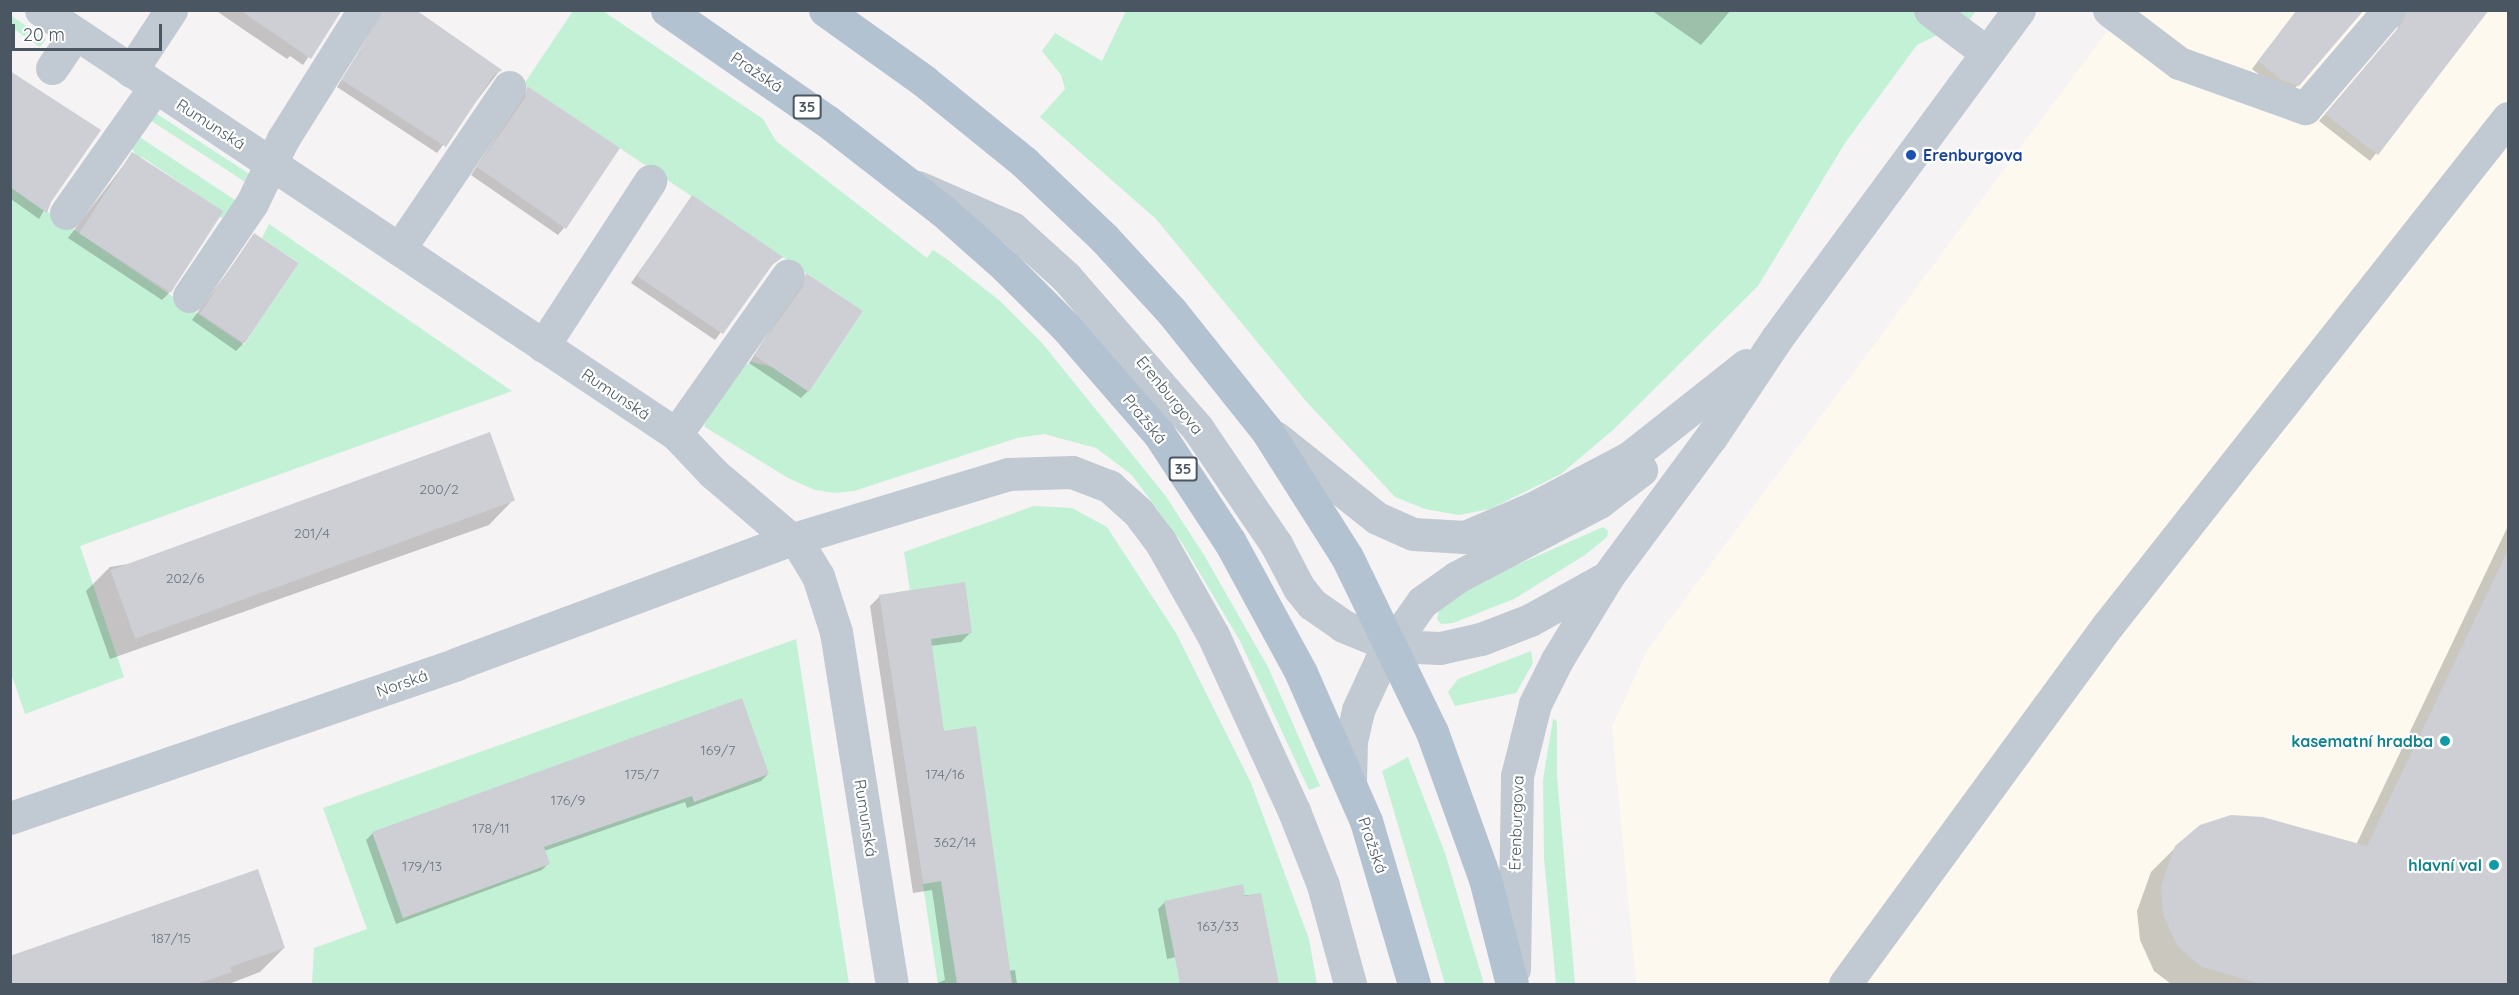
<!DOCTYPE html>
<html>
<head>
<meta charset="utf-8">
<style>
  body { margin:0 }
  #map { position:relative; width:2519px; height:995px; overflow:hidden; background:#f5f3f3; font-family:Quicksand,sans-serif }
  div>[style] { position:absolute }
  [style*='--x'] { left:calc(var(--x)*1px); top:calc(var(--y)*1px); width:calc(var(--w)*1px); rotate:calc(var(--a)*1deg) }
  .commercial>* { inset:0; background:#fdf9ef }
  .green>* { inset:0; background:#c3f1d5; transform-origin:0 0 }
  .shadow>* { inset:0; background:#0003 }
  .building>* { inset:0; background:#cdcfd5; transform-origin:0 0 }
  .minor>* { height:33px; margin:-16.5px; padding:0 16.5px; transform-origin:16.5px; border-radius:16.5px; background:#c1cad2 }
  .major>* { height:33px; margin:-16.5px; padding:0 16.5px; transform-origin:16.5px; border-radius:16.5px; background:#b3c2d1 }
  .dots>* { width:16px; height:16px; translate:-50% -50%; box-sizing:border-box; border:3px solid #fff; border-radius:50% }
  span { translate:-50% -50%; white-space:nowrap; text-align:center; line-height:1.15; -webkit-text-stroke:4.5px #fff; paint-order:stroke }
  .number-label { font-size:14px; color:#6b747e }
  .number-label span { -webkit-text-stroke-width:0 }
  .shield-label span { padding:2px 4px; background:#fff; border:2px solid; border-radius:4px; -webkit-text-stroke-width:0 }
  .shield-label { font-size:15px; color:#4a5661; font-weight:700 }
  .street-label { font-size:16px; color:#4a5661 }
  .transit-label { font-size:16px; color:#164399; font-weight:700 }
  .left { translate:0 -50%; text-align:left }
  .culture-label { font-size:16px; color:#0d838f; font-weight:700 }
  .right { translate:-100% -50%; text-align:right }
  .frame { position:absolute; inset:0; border:12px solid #4a5661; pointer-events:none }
  .scale { position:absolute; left:12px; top:24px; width:150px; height:27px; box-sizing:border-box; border:3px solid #4a5661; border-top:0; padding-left:8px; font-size:18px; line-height:21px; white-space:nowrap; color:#4a5661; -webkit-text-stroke:4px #fff; paint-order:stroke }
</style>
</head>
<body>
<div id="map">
  <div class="commercial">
    <div style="clip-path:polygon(2122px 11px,2508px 11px,2508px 984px,1636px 984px,1612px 727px,1647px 650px)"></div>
  </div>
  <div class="green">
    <div style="clip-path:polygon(573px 11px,603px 11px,763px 119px,776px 141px,927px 258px,933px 250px,948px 260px,1000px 301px,1042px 343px,1165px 495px,1204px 555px,1269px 669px,1320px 786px,1309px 790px,1240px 641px,1182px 543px,1132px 475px,1096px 448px,1044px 434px,1017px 438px,854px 491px,835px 493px,815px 490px,788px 478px,705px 427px,704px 421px,734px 372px,751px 362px,772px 367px,809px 392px,863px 311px,524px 84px)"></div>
    <div style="clip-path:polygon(1126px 11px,1976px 11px,1970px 19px,1917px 45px,1845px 143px,1758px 286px,1613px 430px,1561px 474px,1490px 509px,1459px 515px,1425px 509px,1395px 497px,1305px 400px,1156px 219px,1040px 117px,1065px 89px,1061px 75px,1042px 51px,1055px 33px,1102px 61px)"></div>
    <div style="clip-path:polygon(10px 15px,46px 39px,40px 47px,11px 27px)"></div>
    <div style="left:154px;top:112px;width:118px;height:9px;rotate:33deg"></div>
    <div style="clip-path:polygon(135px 134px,238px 202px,222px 218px,211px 214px,216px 207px,142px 157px,139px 161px,131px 146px)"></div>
    <div style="clip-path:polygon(11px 187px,244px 345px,299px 263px,262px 238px,269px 224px,512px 391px,80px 546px,124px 677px,25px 714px,11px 673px)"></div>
    <div style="clip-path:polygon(1034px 506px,1072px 508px,1107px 527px,1176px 633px,1251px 783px,1309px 939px,1317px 984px,938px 984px,879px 595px,910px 590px,904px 552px)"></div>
    <div style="clip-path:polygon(1603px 527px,1608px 531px,1607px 537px,1585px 555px,1514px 599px,1453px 623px,1441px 624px,1437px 619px,1439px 609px,1445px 603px,1489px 577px)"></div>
    <div style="clip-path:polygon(796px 639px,849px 984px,312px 984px,314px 948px,367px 929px,323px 808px)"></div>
    <div style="clip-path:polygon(1531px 651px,1533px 663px,1516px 693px,1455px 706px,1448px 692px,1458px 679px)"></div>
    <div style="clip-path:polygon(1553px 719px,1557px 721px,1557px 776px,1575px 984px,1556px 984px,1544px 858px,1543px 780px)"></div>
    <div style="clip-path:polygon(1408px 757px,1445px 853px,1484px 984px,1445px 984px,1382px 771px)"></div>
  </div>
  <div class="shadow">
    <div style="clip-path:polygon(215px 10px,340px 10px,303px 65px,290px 56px,287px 59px)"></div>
    <div style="clip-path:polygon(373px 10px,408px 10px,500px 70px,437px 153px,337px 87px,374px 28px,376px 18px)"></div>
    <div style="clip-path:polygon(1651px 10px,1731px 10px,1701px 45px)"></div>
    <div style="clip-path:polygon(2297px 10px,2298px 85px,2291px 92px,2274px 86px,2252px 69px)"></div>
    <div style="clip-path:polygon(2400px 10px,2488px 10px,2370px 161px,2319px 121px,2397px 31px)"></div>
    <div style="clip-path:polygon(10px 87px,49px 202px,39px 219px,11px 199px)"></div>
    <div style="clip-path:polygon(528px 88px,564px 228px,558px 235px,471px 175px)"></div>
    <div style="clip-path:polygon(133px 153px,169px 293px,162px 300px,68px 238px)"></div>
    <div style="clip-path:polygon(692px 197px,781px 258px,768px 268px,715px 340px,631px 283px)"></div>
    <div style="clip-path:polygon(255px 235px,243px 344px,236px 351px,192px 320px)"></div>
    <div style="clip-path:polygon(806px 275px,808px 391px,801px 398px,749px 363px)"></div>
    <div style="clip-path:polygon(513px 500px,489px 525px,110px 659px,86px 591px,110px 567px)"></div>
    <div style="clip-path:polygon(2508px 526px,2508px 984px,2171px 984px,2154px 971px,2140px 940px,2137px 911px,2151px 872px,2176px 847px,2356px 845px)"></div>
    <div style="clip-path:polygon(880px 596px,971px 632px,961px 642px,930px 646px,943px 732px,975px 727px,1008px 971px,1015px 970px,1017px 984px,935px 984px,945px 980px,932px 890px,913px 893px,870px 606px)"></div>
    <div style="clip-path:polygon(768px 774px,761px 781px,687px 808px,685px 802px,544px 851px,549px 863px,542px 870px,396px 924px,366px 840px,373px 833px)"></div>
    <div style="clip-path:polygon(1260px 894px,1277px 984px,1182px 984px,1176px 957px,1167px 959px,1158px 909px,1165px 902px)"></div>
    <div style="clip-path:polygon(284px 948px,260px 972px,229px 984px,10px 984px,10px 957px)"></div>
  </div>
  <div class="building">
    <div style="clip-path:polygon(240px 10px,342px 10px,311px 59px)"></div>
    <div style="clip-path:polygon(383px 10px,416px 10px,502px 70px,493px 76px,446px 147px,342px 80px)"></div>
    <div style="clip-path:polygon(2297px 10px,2364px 10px,2299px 86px,2282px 80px,2258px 61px)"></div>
    <div style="clip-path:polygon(2407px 10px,2489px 10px,2378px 155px,2325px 114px,2403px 22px)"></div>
    <div style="clip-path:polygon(10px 71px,101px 130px,51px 202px,47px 213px,10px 187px)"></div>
    <div style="clip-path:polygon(527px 86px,620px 148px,566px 229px,477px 167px,525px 98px)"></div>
    <div style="left:132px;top:152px;width:109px;height:97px;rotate:33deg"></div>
    <div style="clip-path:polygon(692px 195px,783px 257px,773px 264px,723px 334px,637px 276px)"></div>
    <div style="left:254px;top:233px;width:54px;height:97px;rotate:34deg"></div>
    <div style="clip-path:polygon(806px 273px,863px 311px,809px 392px,754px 355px,803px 286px)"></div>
    <div style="left:490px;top:432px;width:73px;height:404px;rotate:70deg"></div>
    <div style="clip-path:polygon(2508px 550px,2508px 984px,2261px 984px,2202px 967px,2178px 947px,2163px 915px,2161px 886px,2175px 846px,2200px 825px,2231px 815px,2263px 817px,2367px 846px)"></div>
    <div style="clip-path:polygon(965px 582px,972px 633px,931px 639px,944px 731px,976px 726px,1012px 984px,957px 984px,941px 881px,923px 884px,879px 595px)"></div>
    <div style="clip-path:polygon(742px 698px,769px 774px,694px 802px,692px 796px,544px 847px,550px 864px,403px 918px,372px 832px)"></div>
    <div style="clip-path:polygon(258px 869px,285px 948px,230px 967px,232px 972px,197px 984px,10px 984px,10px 956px)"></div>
    <div style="clip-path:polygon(1243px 884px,1245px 896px,1261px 893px,1279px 984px,1180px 984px,1164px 901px)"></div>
  </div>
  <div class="minor">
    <div style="--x:41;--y:10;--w:764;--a:33.73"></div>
    <div style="--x:676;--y:434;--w:54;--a:46.5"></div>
    <div style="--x:713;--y:473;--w:116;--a:40.4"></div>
    <div style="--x:801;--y:548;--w:33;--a:59"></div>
    <div style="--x:818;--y:576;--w:59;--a:72.2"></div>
    <div style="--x:836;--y:632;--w:356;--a:81"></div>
    <div style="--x:1930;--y:10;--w:71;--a:37"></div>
    <div style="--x:2109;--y:10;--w:88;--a:37.1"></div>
    <div style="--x:2179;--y:63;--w:134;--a:19.7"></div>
    <div style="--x:2305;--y:108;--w:129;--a:-49.4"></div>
    <div style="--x:52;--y:68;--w:41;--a:-55.9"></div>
    <div style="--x:131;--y:71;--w:73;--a:-56.7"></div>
    <div style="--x:918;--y:187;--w:103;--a:23.6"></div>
    <div style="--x:1012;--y:228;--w:73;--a:42.2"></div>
    <div style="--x:1066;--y:277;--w:201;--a:49"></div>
    <div style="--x:1198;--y:429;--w:139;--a:55.9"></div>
    <div style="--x:1276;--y:544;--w:50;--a:62.4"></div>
    <div style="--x:1299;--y:588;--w:21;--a:51"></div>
    <div style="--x:1312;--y:604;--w:38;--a:35"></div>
    <div style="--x:1343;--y:626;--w:53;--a:22.2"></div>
    <div style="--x:1392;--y:646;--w:48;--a:2.4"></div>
    <div style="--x:1440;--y:648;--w:42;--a:-12.4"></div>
    <div style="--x:1481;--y:639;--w:53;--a:-21.2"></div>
    <div style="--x:1530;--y:620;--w:82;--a:-29.1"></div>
    <div style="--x:66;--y:213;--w:154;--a:-54.8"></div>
    <div style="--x:399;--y:249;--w:196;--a:-55.8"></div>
    <div style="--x:189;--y:296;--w:112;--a:-55.9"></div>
    <div style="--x:252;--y:203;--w:71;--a:-64.2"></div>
    <div style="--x:283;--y:139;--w:152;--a:-57.9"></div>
    <div style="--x:543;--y:346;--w:197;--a:-57"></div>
    <div style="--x:676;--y:434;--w:194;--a:-54.8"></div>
    <div style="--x:1275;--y:437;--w:130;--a:38.5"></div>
    <div style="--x:1377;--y:518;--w:39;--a:24"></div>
    <div style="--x:1413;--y:534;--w:52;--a:3.3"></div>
    <div style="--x:1465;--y:537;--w:74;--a:-23.1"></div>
    <div style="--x:1533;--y:508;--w:110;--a:-27.7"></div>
    <div style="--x:1630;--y:457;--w:148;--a:-38.4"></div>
    <div style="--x:1350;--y:781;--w:40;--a:-88.6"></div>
    <div style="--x:1351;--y:741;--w:32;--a:-77"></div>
    <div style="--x:1358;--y:710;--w:55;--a:-65.3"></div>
    <div style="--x:1381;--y:660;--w:71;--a:-54.7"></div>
    <div style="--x:1422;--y:602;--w:43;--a:-35.5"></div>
    <div style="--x:1457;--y:577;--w:161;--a:-27.8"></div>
    <div style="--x:1599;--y:502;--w:53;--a:-37.3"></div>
    <div style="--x:10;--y:818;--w:472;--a:-19"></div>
    <div style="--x:456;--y:664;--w:356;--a:-20.4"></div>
    <div style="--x:790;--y:540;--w:228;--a:-16.8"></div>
    <div style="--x:1008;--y:474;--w:64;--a:-1.8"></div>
    <div style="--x:1072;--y:472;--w:40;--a:21"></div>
    <div style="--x:1109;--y:486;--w:39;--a:42"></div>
    <div style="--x:1138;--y:512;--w:36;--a:53"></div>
    <div style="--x:1160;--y:541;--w:108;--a:60.6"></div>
    <div style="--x:1213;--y:635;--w:194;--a:65.3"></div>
    <div style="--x:1294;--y:811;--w:79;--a:68.6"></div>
    <div style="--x:1323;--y:885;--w:103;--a:74.7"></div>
    <div style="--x:1514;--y:969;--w:193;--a:-89.1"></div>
    <div style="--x:1517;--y:776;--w:74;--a:-76"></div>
    <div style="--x:1535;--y:704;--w:49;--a:-63.4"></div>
    <div style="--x:1557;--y:660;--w:98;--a:-58.7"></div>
    <div style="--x:1608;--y:576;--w:173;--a:-53.5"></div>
    <div style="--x:1711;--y:437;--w:119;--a:-56.3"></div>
    <div style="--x:1777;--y:338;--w:408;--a:-53.6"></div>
    <div style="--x:1845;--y:984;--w:445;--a:-53.8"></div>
    <div style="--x:2108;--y:625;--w:646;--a:-51.73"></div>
  </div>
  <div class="major">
    <div style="--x:667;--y:10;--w:195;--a:34.8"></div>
    <div style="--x:827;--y:121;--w:147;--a:37.8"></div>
    <div style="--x:943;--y:211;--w:84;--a:41.6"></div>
    <div style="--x:1006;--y:267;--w:85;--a:45"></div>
    <div style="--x:1066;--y:327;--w:142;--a:49"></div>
    <div style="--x:1159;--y:434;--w:129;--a:56.7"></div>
    <div style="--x:1230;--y:542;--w:149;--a:61.5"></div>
    <div style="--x:1301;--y:673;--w:162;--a:66.3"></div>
    <div style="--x:1366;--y:821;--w:170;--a:73.6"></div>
    <div style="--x:825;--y:10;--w:122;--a:35.6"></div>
    <div style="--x:924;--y:81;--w:129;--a:39"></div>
    <div style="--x:1024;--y:162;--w:110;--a:43.5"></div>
    <div style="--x:1104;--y:238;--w:100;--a:47.4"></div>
    <div style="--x:1172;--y:312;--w:152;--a:51.4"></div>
    <div style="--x:1267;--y:431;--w:149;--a:57.6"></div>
    <div style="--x:1347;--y:557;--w:195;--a:64.1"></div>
    <div style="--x:1432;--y:732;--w:156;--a:70.2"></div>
    <div style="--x:1485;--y:879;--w:108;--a:75.6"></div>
  </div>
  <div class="dots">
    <div style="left:1911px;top:155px;background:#1a4fb4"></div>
    <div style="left:2445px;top:741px;background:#0f9aa8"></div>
    <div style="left:2494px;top:865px;background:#0f9aa8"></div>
  </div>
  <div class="number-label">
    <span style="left:439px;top:489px">200/2</span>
    <span style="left:312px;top:533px">201/4</span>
    <span style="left:185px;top:578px">202/6</span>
    <span style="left:718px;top:750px">169/7</span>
    <span style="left:642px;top:774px">175/7</span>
    <span style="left:945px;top:774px">174/16</span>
    <span style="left:568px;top:800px">176/9</span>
    <span style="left:491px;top:828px">178/11</span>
    <span style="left:955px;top:842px">362/14</span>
    <span style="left:422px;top:866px">179/13</span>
    <span style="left:1218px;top:926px">163/33</span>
    <span style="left:171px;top:938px">187/15</span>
  </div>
  <div class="shield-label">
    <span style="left:807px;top:107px">35</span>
    <span style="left:1183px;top:469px">35</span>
  </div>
  <div class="street-label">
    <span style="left:757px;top:72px;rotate:34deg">Pražská</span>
    <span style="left:211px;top:124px;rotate:33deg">Rumunská</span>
    <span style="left:616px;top:394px;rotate:34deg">Rumunská</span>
    <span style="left:1170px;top:395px;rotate:51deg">Erenburgova</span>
    <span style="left:1145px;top:419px;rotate:51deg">Pražská</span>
    <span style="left:402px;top:683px;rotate:-19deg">Norská</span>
    <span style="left:866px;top:818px;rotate:81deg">Rumunská</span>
    <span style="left:1516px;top:823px;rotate:-88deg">Erenburgova</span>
    <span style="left:1373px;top:845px;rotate:71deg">Pražská</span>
  </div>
  <div class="transit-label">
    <span class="left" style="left:1923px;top:155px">Erenburgova</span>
  </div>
  <div class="culture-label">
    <span class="right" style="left:2433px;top:741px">kasematní hradba</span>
    <span class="right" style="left:2482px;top:865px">hlavní val</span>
  </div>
  <div class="frame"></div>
  <div class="scale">20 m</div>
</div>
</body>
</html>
